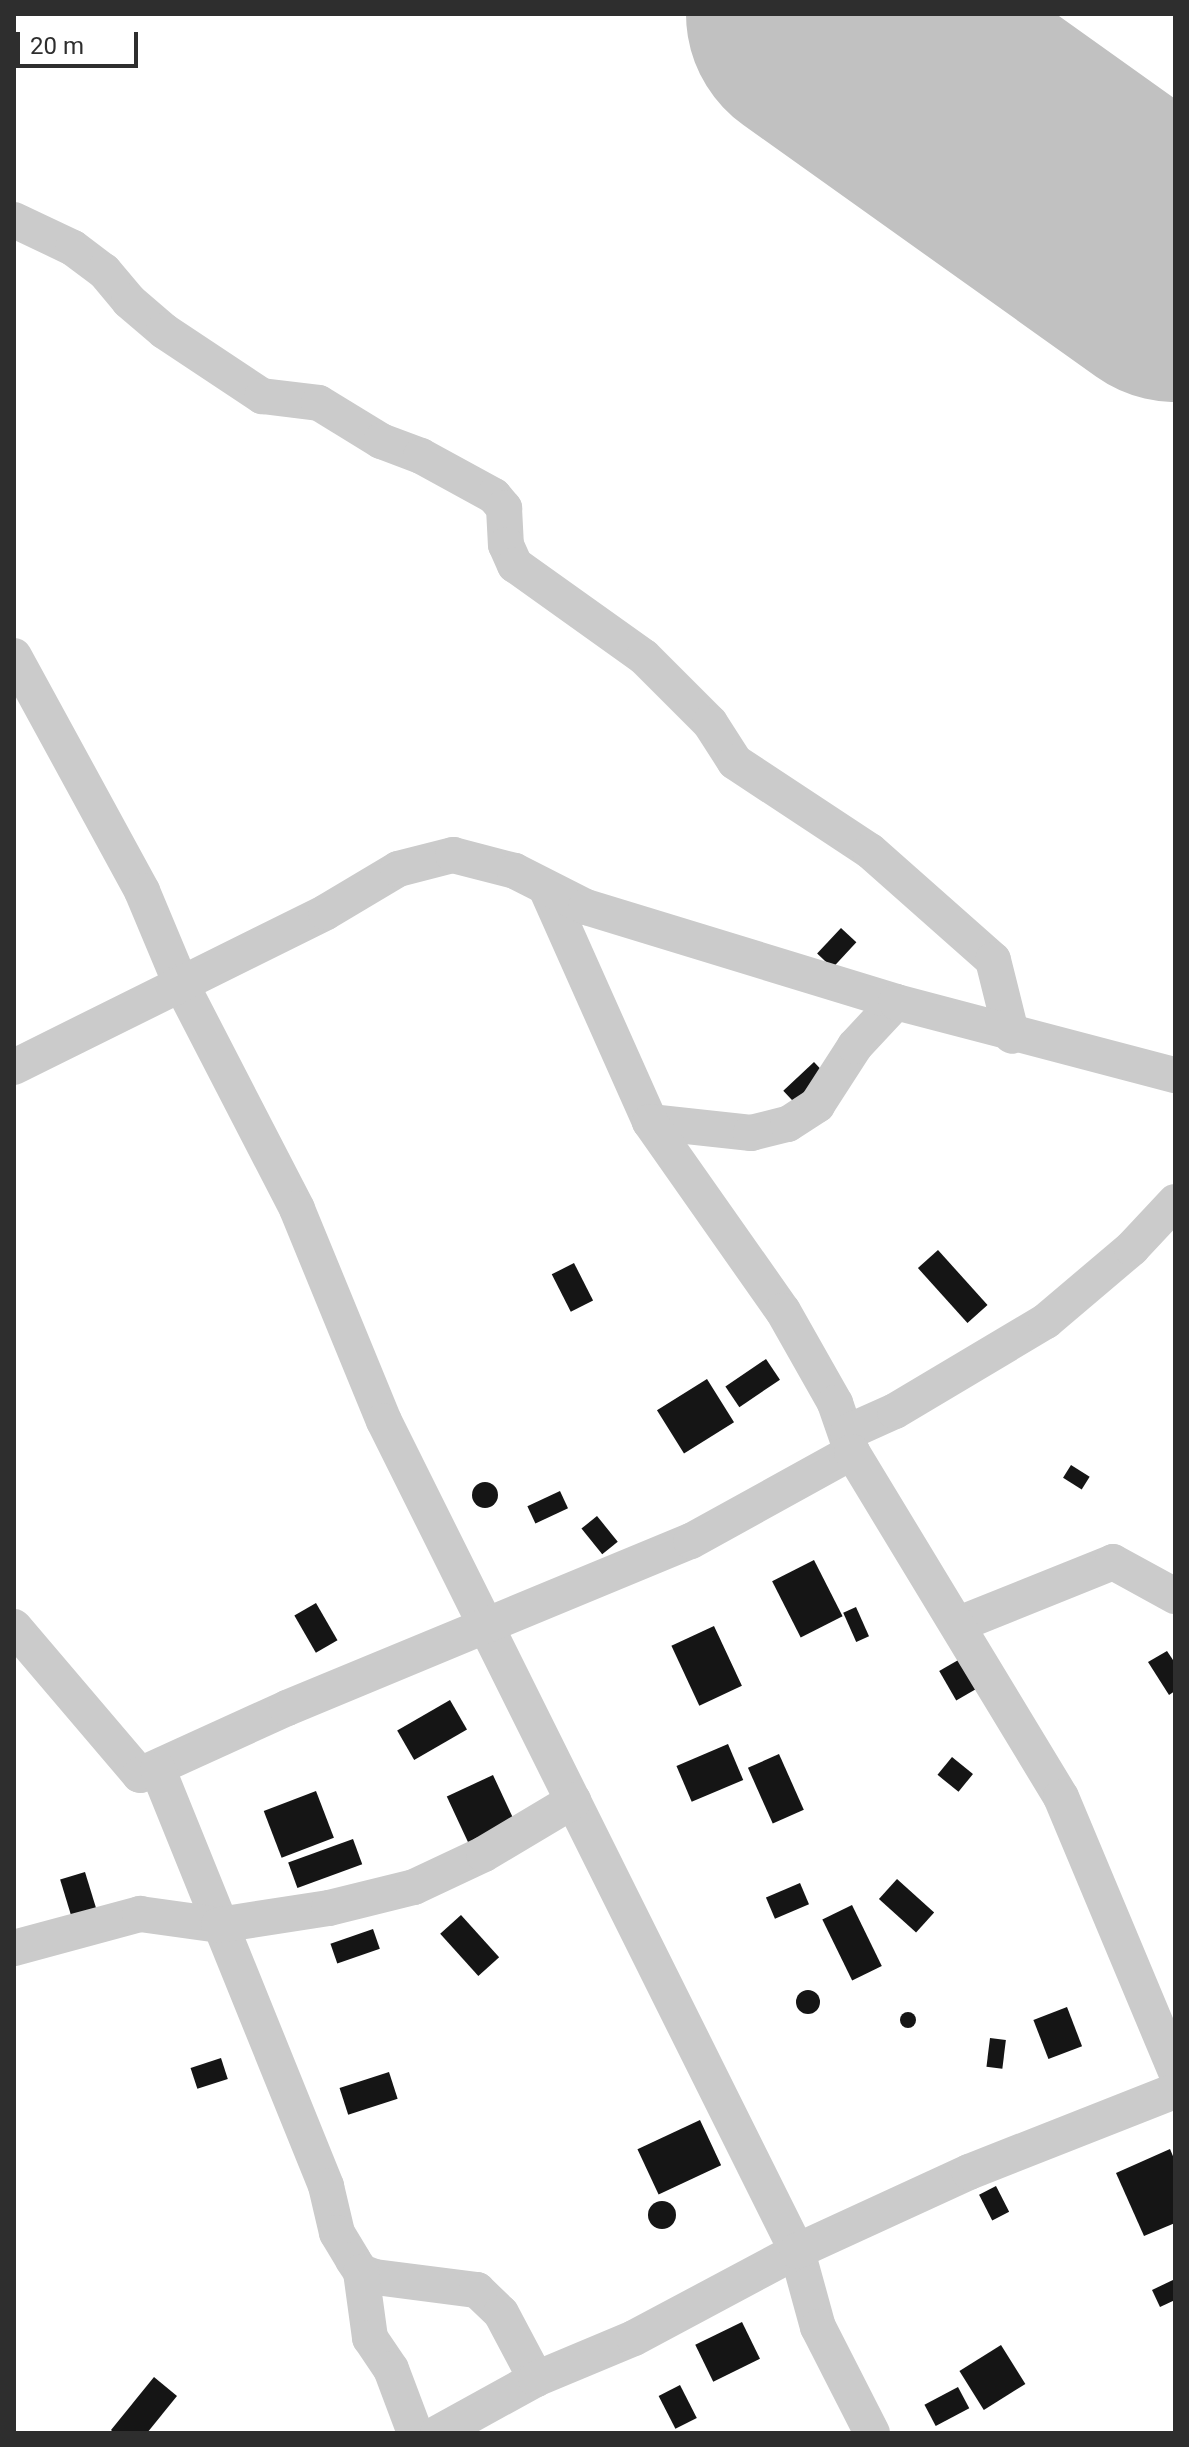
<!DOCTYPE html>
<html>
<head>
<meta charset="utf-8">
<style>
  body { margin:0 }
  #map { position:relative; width:1189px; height:2447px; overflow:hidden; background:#fff; font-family:Roboto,sans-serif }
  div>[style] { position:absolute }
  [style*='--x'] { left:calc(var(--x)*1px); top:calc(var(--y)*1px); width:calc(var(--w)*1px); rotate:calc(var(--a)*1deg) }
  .runway>* { height:272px; margin:-136px; padding:0 136px; transform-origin:136px; border-radius:136px; background:#c1c1c1 }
  .building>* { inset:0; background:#151515; transform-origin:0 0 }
  .round { border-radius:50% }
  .street>* { height:36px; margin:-18px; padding:0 18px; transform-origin:18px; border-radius:18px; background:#cbcbcb }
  span { translate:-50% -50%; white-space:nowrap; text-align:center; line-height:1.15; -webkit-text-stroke:8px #fff; paint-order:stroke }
  .frame { position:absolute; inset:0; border:16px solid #2e2e2e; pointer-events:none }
  .scale { position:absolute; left:16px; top:32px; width:122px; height:36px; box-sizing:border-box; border:4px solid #2e2e2e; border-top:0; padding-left:10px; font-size:24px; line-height:28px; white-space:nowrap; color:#2e2e2e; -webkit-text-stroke:6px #fff; paint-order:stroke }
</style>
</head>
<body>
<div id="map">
  <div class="runway">
    <div style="--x:822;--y:14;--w:434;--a:35.5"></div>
  </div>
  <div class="building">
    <div style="left:841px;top:928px;width:21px;height:35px;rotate:43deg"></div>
    <div style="left:814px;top:1062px;width:22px;height:42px;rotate:47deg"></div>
    <div style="left:938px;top:1250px;width:74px;height:27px;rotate:48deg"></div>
    <div style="left:574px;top:1263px;width:42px;height:25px;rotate:63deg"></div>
    <div style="left:766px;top:1359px;width:25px;height:49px;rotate:56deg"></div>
    <div style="left:707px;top:1379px;width:51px;height:59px;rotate:58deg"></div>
    <div style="left:1071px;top:1465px;width:22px;height:15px;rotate:32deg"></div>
    <div class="round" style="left:472px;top:1482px;width:26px;height:26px"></div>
    <div style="left:560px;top:1491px;width:19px;height:36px;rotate:65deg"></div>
    <div style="left:597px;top:1516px;width:33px;height:20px;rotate:51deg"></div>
    <div style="left:814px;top:1560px;width:63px;height:47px;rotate:63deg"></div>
    <div style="left:316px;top:1603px;width:43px;height:25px;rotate:60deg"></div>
    <div style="left:856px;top:1607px;width:32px;height:14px;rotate:66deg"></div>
    <div style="left:714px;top:1626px;width:66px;height:47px;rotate:65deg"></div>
    <div style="clip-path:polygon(1167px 1651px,1175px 1663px,1175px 1691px,1169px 1695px,1148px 1662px)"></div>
    <div style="left:960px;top:1659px;width:34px;height:24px;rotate:60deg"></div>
    <div style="left:450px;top:1700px;width:34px;height:61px;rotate:60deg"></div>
    <div style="left:728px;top:1744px;width:39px;height:56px;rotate:67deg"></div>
    <div style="left:779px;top:1754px;width:61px;height:34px;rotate:66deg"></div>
    <div style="left:952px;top:1757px;width:27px;height:23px;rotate:39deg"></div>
    <div style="left:493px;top:1775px;width:54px;height:51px;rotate:65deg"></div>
    <div style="left:316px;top:1791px;width:50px;height:56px;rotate:69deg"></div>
    <div style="left:353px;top:1839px;width:27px;height:69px;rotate:70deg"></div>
    <div style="left:85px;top:1872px;width:44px;height:26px;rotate:73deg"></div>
    <div style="left:897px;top:1879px;width:50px;height:27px;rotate:42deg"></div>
    <div style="left:800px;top:1883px;width:23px;height:37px;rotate:67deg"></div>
    <div style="left:852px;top:1905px;width:68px;height:33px;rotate:64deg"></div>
    <div style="left:461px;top:1915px;width:57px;height:28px;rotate:48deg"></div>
    <div style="left:373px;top:1929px;width:21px;height:45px;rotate:71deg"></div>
    <div class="round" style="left:796px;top:1990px;width:24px;height:24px"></div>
    <div style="left:1067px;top:2007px;width:42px;height:36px;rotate:69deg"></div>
    <div class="round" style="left:900px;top:2012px;width:16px;height:16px"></div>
    <div style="left:990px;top:2038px;width:16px;height:29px;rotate:7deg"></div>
    <div style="left:221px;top:2058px;width:22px;height:32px;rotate:72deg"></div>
    <div style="left:389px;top:2072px;width:28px;height:52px;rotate:72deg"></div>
    <div style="left:700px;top:2120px;width:50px;height:69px;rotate:65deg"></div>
    <div style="clip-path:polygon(1170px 2149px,1175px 2161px,1175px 2223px,1144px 2236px,1116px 2173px)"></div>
    <div style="left:996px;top:2186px;width:29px;height:19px;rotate:63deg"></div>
    <div class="round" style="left:648px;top:2201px;width:28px;height:28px"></div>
    <div style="clip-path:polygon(1175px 2279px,1175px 2300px,1160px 2307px,1152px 2290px)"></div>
    <div style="left:742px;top:2322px;width:41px;height:52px;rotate:64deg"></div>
    <div style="left:1001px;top:2345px;width:46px;height:49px;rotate:58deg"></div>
    <div style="clip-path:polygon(154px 2377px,177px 2396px,147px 2433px,114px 2433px,111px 2430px)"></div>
    <div style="left:680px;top:2385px;width:37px;height:24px;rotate:63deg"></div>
    <div style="left:958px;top:2387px;width:24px;height:38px;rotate:62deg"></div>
  </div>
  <div class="street">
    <div style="--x:14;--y:220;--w:65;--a:25.4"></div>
    <div style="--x:73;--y:248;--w:39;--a:37"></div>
    <div style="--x:104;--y:271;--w:39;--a:50"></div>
    <div style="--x:129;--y:301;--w:46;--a:40.6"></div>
    <div style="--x:164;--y:331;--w:118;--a:33.6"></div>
    <div style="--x:262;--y:396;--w:57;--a:7"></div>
    <div style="--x:319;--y:403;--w:73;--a:31.5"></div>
    <div style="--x:381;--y:441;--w:43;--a:20.6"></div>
    <div style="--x:421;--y:456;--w:83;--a:28.7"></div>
    <div style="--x:494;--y:496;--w:16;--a:50"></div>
    <div style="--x:504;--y:508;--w:37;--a:87"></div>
    <div style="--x:506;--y:545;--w:22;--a:66"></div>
    <div style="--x:515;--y:565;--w:158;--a:35.5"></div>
    <div style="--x:644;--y:657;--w:93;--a:45"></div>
    <div style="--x:710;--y:723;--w:46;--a:57.3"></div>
    <div style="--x:735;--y:762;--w:162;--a:33.4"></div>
    <div style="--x:870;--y:851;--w:164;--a:41.5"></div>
    <div style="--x:993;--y:960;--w:78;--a:76"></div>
    <div style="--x:14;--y:656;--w:268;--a:61.4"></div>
    <div style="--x:142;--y:891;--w:99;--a:67.3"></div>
    <div style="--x:180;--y:982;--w:255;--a:62.7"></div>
    <div style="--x:297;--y:1209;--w:229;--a:67.7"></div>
    <div style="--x:384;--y:1421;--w:927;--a:63.55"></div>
    <div style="--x:797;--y:2251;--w:79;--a:74.6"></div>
    <div style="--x:818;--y:2327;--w:119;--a:63"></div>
    <div style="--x:546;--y:888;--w:256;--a:66"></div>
    <div style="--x:650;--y:1122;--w:102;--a:6.2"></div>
    <div style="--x:751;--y:1133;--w:38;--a:-14"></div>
    <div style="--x:788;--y:1124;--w:35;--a:-33"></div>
    <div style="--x:817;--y:1105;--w:70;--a:-57.2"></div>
    <div style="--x:855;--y:1046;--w:60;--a:-47"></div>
    <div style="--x:14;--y:1067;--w:348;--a:-26.4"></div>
    <div style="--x:326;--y:912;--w:84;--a:-30.8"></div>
    <div style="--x:398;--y:869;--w:57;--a:-14.3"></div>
    <div style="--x:453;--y:855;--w:64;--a:14.5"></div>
    <div style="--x:515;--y:871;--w:80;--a:26.9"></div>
    <div style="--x:586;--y:907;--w:324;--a:17"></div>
    <div style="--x:896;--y:1002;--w:288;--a:14.7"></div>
    <div style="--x:650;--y:1122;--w:231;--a:54.9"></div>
    <div style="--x:783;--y:1311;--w:106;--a:60.5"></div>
    <div style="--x:835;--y:1403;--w:52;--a:70.9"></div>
    <div style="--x:848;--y:1432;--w:51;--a:-24.1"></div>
    <div style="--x:895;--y:1411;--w:176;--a:-30.8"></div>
    <div style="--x:1046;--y:1321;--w:113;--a:-40.3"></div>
    <div style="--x:1132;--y:1248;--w:63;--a:-46.9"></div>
    <div style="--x:959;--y:1624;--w:166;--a:-21.9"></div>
    <div style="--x:1113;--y:1562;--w:71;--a:28.7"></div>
    <div style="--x:14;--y:1627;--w:194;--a:49.6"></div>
    <div style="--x:140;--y:1775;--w:162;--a:-24.5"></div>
    <div style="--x:287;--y:1708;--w:437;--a:-22.5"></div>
    <div style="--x:691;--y:1541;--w:184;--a:-28.9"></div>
    <div style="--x:852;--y:1452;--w:403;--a:58.8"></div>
    <div style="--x:1061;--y:1797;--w:296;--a:67.3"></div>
    <div style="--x:158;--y:1770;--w:449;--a:68"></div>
    <div style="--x:326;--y:2186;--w:48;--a:76.8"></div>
    <div style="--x:337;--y:2233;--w:31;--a:59"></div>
    <div style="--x:353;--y:2260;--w:14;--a:56"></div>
    <div style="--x:361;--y:2272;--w:15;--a:20"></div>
    <div style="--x:375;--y:2277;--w:103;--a:7.3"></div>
    <div style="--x:477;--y:2290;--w:33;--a:44"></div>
    <div style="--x:501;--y:2313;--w:75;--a:62.1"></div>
    <div style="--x:14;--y:1948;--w:131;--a:-15.1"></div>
    <div style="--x:140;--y:1914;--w:80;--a:7.9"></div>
    <div style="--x:219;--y:1925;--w:111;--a:-8.8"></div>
    <div style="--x:329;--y:1908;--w:88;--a:-13.9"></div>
    <div style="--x:414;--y:1887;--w:77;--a:-25.2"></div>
    <div style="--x:484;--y:1854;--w:104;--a:-30.8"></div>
    <div style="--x:361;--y:2272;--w:67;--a:82.2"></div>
    <div style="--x:370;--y:2338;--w:37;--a:56"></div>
    <div style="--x:391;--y:2369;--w:68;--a:69.4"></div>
    <div style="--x:438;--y:2433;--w:112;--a:-28.9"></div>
    <div style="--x:536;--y:2379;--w:106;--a:-22.7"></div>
    <div style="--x:634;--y:2338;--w:185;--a:-28.1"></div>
    <div style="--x:797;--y:2251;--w:189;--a:-24.7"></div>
    <div style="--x:969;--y:2172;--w:221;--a:-21.5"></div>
  </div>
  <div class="frame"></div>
  <div class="scale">20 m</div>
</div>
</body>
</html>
